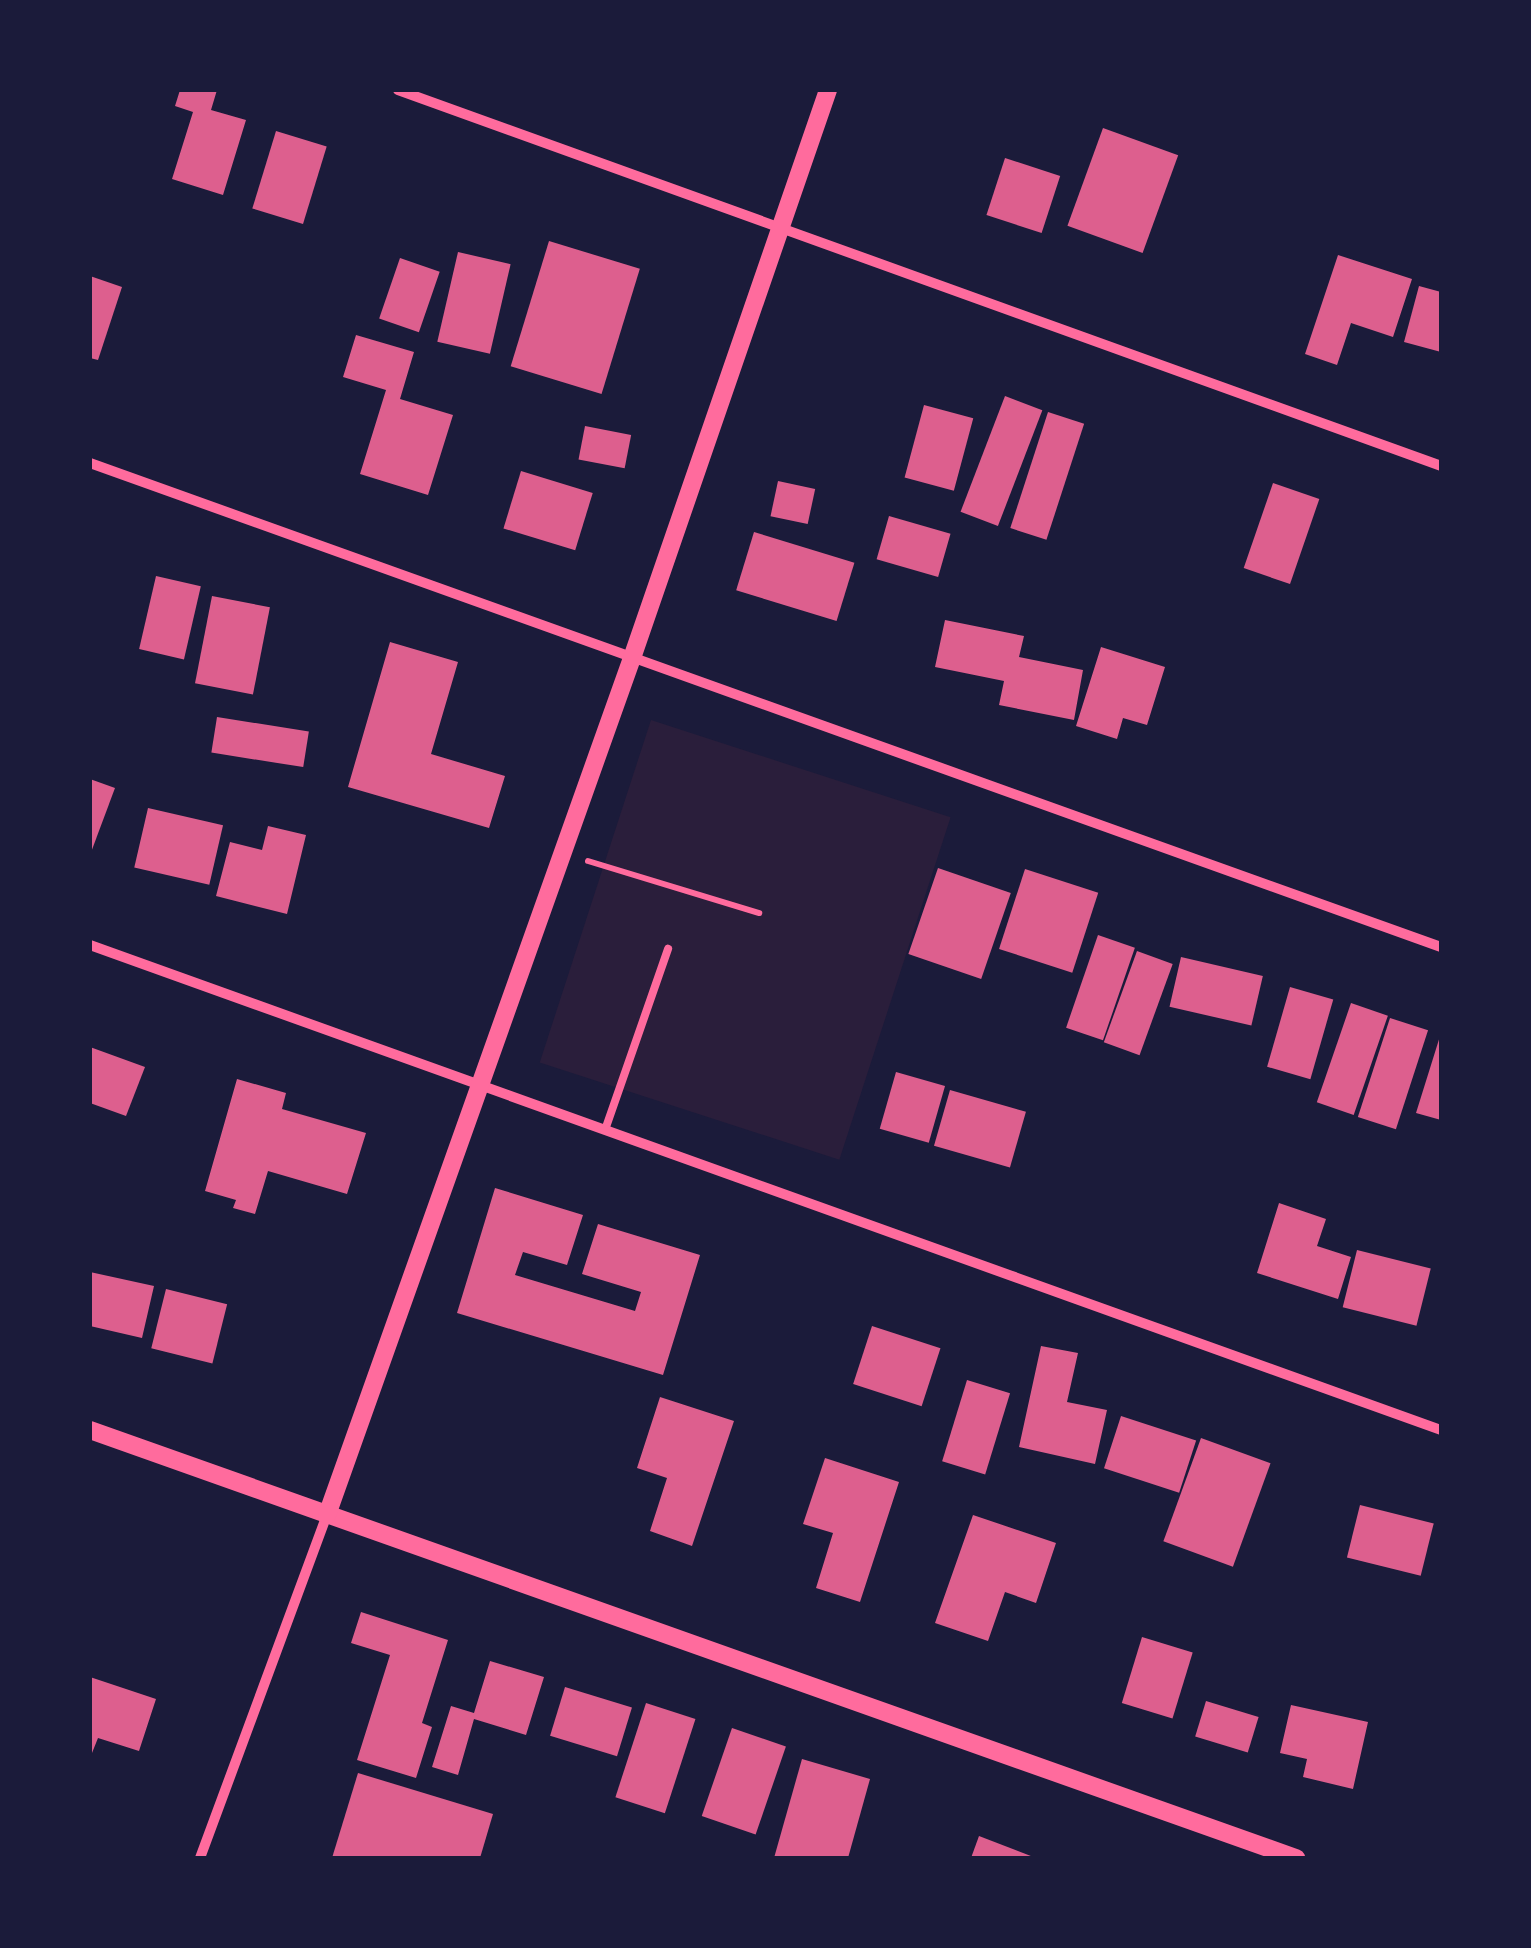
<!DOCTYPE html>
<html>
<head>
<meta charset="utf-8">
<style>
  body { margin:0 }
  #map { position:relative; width:1531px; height:1948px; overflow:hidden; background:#1b1b3a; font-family:"Nunito Sans",sans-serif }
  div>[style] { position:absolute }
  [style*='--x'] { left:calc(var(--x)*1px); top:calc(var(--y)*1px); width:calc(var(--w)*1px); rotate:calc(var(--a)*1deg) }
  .green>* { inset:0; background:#2a1e3b; transform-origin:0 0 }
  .building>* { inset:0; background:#dd5f8e; transform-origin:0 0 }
  .path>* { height:6px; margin:-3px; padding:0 3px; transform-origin:3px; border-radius:3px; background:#ff6b9d }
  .service>* { height:8px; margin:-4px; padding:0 4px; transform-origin:4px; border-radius:4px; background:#ff6b9d }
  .minor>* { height:10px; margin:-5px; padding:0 5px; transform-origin:5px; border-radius:5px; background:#ff6b9d }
  .tertiary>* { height:18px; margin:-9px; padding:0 9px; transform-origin:9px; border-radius:9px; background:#ff6b9d }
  span { translate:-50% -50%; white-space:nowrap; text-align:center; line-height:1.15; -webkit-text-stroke:8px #1b1b3a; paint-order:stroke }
  .frame { position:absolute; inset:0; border:92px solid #1b1b3a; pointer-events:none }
</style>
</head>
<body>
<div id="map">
  <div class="green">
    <div style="left:651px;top:720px;width:315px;height:360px;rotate:18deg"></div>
  </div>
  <div class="building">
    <div style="clip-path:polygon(180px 90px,217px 90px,211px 110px,246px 120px,223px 195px,172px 179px,193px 112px,175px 106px)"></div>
    <div style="left:1103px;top:128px;width:80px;height:104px;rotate:20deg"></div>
    <div style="left:276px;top:131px;width:53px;height:81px;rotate:17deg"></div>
    <div style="left:1005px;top:158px;width:58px;height:60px;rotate:18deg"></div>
    <div style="left:549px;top:241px;width:95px;height:131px;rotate:17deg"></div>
    <div style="left:458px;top:252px;width:54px;height:92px;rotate:13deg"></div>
    <div style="clip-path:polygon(1338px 255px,1412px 279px,1393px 337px,1351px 323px,1337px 365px,1305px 354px)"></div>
    <div style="left:400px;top:258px;width:42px;height:64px;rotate:19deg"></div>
    <div style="clip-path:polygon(90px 276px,122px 287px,98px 360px,90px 358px)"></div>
    <div style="clip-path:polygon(1419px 286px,1441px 292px,1441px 352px,1404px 342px)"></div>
    <div style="clip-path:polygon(356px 335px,414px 352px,400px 399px,453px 415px,428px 495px,360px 474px,386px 390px,343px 377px)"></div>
    <div style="left:1005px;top:396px;width:40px;height:124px;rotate:21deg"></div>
    <div style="left:924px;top:405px;width:51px;height:75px;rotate:15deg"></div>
    <div style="left:1048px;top:412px;width:38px;height:122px;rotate:18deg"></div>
    <div style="left:585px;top:426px;width:47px;height:34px;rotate:11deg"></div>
    <div style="left:521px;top:471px;width:75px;height:60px;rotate:17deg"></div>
    <div style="left:778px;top:481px;width:38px;height:36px;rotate:12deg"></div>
    <div style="left:1273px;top:483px;width:49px;height:90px;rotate:19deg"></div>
    <div style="left:889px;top:516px;width:64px;height:45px;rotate:16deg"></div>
    <div style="left:754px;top:532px;width:105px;height:61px;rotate:17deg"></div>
    <div style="left:156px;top:576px;width:46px;height:75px;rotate:13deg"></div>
    <div style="left:212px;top:596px;width:59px;height:89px;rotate:11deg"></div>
    <div style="clip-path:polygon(945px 620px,1024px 636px,1019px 657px,1083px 670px,1074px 720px,999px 705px,1004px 681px,935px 667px)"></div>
    <div style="clip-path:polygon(390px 642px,458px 662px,431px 754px,505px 776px,489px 828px,348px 787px)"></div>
    <div style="clip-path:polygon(1101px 647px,1165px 667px,1147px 725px,1123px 718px,1117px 739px,1076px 726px)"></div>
    <div style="left:217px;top:717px;width:93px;height:36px;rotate:9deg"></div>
    <div style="clip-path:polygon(90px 779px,115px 788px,90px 855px)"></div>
    <div style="left:148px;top:808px;width:77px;height:61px;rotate:13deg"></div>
    <div style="clip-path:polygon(268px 826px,306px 835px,287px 914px,216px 896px,230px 842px,262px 850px)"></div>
    <div style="left:938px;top:868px;width:77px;height:91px;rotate:19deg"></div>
    <div style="left:1025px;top:869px;width:77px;height:84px;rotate:18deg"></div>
    <div style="left:1098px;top:935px;width:39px;height:98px;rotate:19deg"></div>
    <div style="left:1137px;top:951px;width:38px;height:97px;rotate:20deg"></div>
    <div style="left:1181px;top:957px;width:84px;height:51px;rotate:13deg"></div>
    <div style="left:1290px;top:987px;width:45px;height:83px;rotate:16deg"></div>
    <div style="left:1351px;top:1003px;width:39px;height:105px;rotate:19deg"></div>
    <div style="left:1390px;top:1018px;width:40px;height:104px;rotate:18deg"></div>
    <div style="clip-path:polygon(1441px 1033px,1441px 1120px,1416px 1113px)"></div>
    <div style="clip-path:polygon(90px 1047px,145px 1067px,126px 1116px,90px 1103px)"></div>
    <div style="left:896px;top:1072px;width:51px;height:59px;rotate:16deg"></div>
    <div style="clip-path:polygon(237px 1079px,286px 1093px,282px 1109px,366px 1133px,347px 1194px,268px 1171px,255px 1214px,233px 1208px,236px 1200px,205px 1191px)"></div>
    <div style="left:950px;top:1090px;width:79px;height:58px;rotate:16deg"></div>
    <div style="clip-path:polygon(495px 1188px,583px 1215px,567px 1265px,523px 1252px,515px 1275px,635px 1311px,641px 1292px,582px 1274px,598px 1224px,700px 1255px,663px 1375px,457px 1313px)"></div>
    <div style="clip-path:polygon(1279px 1203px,1326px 1219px,1317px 1246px,1351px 1257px,1338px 1299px,1257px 1273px)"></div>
    <div style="left:1357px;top:1250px;width:76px;height:59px;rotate:14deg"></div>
    <div style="clip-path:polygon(90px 1272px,154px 1286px,142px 1338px,90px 1326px)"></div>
    <div style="left:166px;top:1289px;width:63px;height:61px;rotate:14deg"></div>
    <div style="left:872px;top:1326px;width:72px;height:61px;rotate:18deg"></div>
    <div style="clip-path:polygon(1041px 1346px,1078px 1353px,1067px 1402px,1107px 1410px,1095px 1464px,1019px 1447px)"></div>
    <div style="left:967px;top:1380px;width:45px;height:85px;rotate:17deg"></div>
    <div style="clip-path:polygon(660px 1397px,734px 1421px,692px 1546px,650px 1531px,667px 1478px,637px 1468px)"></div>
    <div style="left:1121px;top:1416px;width:79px;height:55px;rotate:18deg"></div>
    <div style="left:1201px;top:1438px;width:74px;height:110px;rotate:20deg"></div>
    <div style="clip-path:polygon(825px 1458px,899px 1482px,860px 1602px,816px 1588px,833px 1533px,803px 1524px)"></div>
    <div style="left:1360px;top:1505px;width:76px;height:54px;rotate:14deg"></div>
    <div style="clip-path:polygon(973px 1515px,1056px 1543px,1036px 1603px,1005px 1592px,988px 1641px,935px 1623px)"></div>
    <div style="clip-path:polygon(361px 1612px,448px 1640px,422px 1723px,432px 1727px,416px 1778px,357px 1760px,390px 1655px,351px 1643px)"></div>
    <div style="left:1142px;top:1637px;width:53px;height:69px;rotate:17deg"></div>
    <div style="clip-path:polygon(490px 1661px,544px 1677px,526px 1735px,474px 1719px,458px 1775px,432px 1767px,451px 1706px,474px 1713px)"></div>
    <div style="clip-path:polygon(90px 1677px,156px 1699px,139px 1751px,98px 1738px,90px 1758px)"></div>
    <div style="left:565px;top:1687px;width:70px;height:51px;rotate:17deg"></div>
    <div style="left:1206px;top:1701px;width:55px;height:37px;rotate:17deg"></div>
    <div style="left:646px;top:1703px;width:52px;height:99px;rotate:18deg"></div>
    <div style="clip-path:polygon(1291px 1705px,1368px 1722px,1353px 1789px,1303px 1777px,1307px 1759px,1280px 1753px)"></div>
    <div style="left:732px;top:1728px;width:57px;height:93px;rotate:19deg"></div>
    <div style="clip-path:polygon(802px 1759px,870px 1779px,848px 1858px,774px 1858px)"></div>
    <div style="clip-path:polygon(358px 1773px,493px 1814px,480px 1858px,332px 1858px)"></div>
    <div style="clip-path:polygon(979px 1836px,1036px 1858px,971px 1858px)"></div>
  </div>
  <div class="path">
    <div style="--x:588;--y:861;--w:179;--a:16.9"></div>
  </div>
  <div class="service">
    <div style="--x:605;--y:1130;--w:192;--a:-70.8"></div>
  </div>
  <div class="minor">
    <div style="--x:398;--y:90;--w:1109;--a:19.82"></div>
    <div style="--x:90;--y:463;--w:1435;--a:19.71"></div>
    <div style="--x:90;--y:945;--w:1435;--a:19.75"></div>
    <div style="--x:200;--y:1858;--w:366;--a:-69.7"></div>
  </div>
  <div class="tertiary">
    <div style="--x:90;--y:1430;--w:1280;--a:19.54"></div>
    <div style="--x:327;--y:1515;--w:910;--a:-70.41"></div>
    <div style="--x:632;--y:658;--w:601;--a:-70.96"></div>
  </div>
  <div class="frame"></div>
</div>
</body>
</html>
